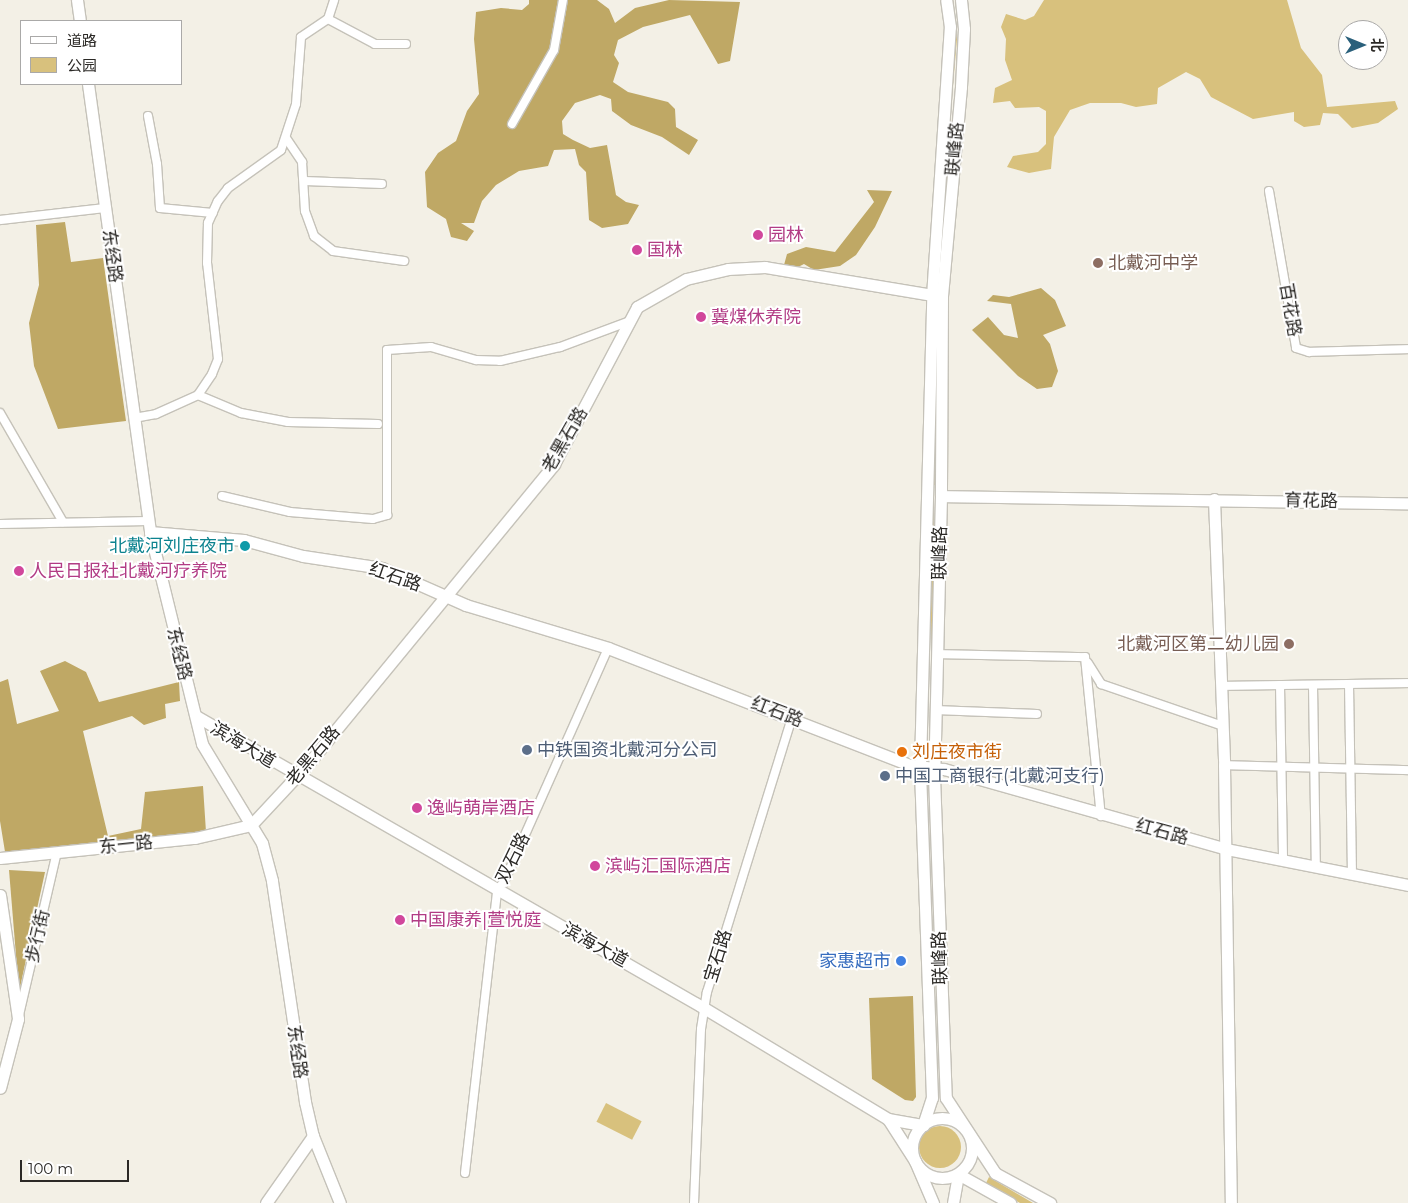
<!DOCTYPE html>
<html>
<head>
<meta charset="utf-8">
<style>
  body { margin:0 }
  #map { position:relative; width:1408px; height:1203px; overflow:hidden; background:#f3f0e6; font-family:Montserrat,"Noto Sans SC",sans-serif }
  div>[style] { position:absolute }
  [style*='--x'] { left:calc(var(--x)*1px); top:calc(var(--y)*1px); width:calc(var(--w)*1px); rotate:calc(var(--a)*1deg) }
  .green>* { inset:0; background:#d8c17d; transform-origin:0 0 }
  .round { border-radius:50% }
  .forest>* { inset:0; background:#bfa865 }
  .roads { filter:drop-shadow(1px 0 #c5c2b9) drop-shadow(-1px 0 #c5c2b9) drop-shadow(0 1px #c5c2b9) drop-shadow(0 -1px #c5c2b9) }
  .street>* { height:8px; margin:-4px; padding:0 4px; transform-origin:4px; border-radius:4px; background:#fff }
  .secondary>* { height:11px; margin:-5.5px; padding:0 5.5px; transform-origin:5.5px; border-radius:5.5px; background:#fff }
  .secondary>.ring { margin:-5.5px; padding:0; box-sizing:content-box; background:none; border:11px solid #fff; border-radius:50% }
  .dots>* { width:14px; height:14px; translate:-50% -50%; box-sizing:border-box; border:2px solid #fff; border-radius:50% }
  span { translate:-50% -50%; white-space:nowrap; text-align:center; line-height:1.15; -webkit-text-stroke:4px #fff; paint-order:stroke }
  .street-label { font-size:18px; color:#2b2926 }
  .hotel-label { font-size:18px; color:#b23c85 }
  .left { translate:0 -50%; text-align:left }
  .education-label { font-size:18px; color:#785e54 }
  .right { translate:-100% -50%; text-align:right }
  .culture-label { font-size:18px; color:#0d838f }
  .service-label { font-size:18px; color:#4e5e75 }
  .food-label { font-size:18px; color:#c56008 }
  .shop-label { font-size:18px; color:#366cbe }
  .legend { position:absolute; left:20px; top:20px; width:162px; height:65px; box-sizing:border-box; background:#fff; border:1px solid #aaa9a8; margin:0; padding:6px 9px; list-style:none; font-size:15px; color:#2b2926 }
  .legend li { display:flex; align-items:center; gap:10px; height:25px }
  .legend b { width:25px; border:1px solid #aaa9a8 }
  .north { position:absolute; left:1338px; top:20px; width:50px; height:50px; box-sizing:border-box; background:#fff; border:1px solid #aaa9a8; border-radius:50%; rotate:90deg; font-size:14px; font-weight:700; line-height:20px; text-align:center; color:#2b2926 }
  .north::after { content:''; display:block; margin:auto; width:18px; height:22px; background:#2a607b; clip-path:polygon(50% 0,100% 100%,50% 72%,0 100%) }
  .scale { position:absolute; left:20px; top:1160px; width:109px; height:22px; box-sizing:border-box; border:2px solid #2b2926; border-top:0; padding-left:6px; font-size:15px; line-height:18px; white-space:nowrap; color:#2b2926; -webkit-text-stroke:4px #fff; paint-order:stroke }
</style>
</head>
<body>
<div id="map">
  <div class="green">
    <div style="clip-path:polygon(949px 0,953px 0,957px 39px,947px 154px,944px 154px)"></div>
    <div style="clip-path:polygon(1044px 0,1287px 0,1301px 48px,1322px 75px,1327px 107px,1395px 101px,1398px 109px,1378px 123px,1352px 128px,1338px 114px,1323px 113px,1320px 125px,1304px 127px,1294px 121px,1294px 112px,1253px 119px,1211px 97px,1200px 79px,1186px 72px,1158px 88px,1157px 104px,1136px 107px,1121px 103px,1090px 103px,1070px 110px,1054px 137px,1051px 169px,1029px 173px,1007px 167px,1013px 156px,1038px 152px,1046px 144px,1046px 111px,1039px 107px,1015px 108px,1010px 101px,993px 103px,995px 88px,1012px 80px,1005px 60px,1006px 39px,1001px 27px,1006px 14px,1025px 20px,1034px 16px)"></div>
    <div style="clip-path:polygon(937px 327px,935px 485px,931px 485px)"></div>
    <div style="left:931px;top:513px;width:3px;height:243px"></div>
    <div style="left:606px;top:1103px;width:40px;height:21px;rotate:27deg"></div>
    <div class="round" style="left:919px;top:1126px;width:42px;height:42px"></div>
    <div style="clip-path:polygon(989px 1177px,1033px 1203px,1020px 1203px,986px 1183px)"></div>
  </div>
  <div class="forest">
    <div style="clip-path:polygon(529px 0,597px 0,609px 9px,615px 23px,635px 8px,669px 0,740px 2px,730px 61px,718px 64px,690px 15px,643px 27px,618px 40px,614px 55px,619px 63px,613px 82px,628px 92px,668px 102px,675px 109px,676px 127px,698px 140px,689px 155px,662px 137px,631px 125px,612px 111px,611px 99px,600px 95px,575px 103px,562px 121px,563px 134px,573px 140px,590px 148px,607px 145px,616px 195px,626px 202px,639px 205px,628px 224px,602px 228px,589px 220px,586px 172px,579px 165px,575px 149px,554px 150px,548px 166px,519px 171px,496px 185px,482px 201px,474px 223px,461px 223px,474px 231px,467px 241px,451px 237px,446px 219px,427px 207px,425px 172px,438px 153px,456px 141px,467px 111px,479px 94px,474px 39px,476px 12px,501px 8px,522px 10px,529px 4px)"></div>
    <div style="clip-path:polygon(867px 190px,892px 191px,875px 227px,856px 255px,840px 266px,814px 270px,804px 264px,794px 269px,784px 265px,787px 254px,806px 247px,835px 252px,874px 202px)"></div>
    <div style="clip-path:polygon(65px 222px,71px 262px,103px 258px,126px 421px,58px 429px,34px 366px,29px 323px,39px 285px,36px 225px)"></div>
    <div style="clip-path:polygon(1041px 288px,1055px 300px,1066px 326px,1043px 335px,1050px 344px,1058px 371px,1052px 387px,1037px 389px,1018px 376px,972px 330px,988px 317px,1004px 335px,1018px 338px,1011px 304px,987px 301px,993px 295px,1009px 297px)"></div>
    <div style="clip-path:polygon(65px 661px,86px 672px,99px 702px,179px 682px,180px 701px,165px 704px,166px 718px,144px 725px,132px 716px,83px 731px,108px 836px,141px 829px,145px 792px,203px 786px,206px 832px,6px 858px,0 821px,0 682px,8px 679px,17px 724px,59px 711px,40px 671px)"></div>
    <div style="clip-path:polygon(9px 870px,45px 872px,19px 992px)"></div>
    <div style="clip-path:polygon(913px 996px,916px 1097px,913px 1101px,905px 1100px,872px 1079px,869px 998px)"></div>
  </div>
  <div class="roads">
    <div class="street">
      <div style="--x:328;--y:19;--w:53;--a:28"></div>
      <div style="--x:375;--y:44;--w:31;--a:0"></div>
      <div style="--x:148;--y:116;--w:49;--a:79.4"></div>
      <div style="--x:157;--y:164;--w:44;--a:86.1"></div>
      <div style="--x:160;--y:208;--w:53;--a:5.4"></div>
      <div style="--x:512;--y:124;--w:85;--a:-60.4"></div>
      <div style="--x:554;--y:50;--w:51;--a:-79.8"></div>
      <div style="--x:286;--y:138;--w:29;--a:56"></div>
      <div style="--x:302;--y:162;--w:49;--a:86.5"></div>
      <div style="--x:305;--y:211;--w:27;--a:70"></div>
      <div style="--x:314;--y:236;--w:24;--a:38"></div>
      <div style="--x:333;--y:251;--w:72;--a:8"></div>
      <div style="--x:305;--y:181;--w:77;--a:2.2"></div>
      <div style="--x:1269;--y:191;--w:159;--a:80.2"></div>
      <div style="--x:1296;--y:348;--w:14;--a:17"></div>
      <div style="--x:1309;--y:352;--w:99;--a:-1.7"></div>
      <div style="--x:0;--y:220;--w:106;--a:-6.5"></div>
      <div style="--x:198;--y:395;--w:47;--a:22.7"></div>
      <div style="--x:241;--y:413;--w:48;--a:10.8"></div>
      <div style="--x:288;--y:422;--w:90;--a:1.3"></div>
      <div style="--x:0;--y:413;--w:126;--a:60"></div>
      <div style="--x:134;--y:418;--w:22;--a:-10"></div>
      <div style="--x:156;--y:414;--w:46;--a:-24.3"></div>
      <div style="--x:198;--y:395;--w:25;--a:-56"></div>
      <div style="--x:212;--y:374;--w:16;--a:-68"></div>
      <div style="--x:218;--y:359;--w:97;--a:-96.5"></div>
      <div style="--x:207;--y:263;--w:40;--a:-88.6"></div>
      <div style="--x:208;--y:223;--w:24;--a:-66"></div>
      <div style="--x:218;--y:201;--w:16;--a:-52"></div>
      <div style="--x:228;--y:188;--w:65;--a:-35.6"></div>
      <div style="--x:281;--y:150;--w:48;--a:-71.9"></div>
      <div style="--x:296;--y:104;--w:67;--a:-85.7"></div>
      <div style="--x:301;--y:37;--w:32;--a:-34"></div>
      <div style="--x:328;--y:19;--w:20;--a:-72"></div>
      <div style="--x:222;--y:496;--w:70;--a:13.2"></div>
      <div style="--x:290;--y:512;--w:83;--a:4.8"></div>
      <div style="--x:373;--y:519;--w:15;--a:-16"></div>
      <div style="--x:387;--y:515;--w:165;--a:-90"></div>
      <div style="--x:387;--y:350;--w:44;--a:-3.9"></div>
      <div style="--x:431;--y:347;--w:47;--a:16.1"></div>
      <div style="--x:476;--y:360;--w:24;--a:2"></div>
      <div style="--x:500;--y:361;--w:62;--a:-13.1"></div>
      <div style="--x:560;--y:347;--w:75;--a:-20.4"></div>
      <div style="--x:0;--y:524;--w:148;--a:-1.2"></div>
      <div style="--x:937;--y:654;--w:148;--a:1.2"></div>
      <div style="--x:1085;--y:657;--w:160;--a:84.3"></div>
      <div style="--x:1088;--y:663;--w:25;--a:58"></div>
      <div style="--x:1101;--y:684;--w:129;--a:19"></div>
      <div style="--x:1349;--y:684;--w:189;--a:89.1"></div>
      <div style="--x:1280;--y:685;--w:175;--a:89"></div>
      <div style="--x:1313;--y:685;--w:182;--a:89.1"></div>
      <div style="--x:1221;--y:686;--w:187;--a:-0.9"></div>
      <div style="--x:935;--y:710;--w:102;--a:2.2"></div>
      <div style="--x:1224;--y:765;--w:184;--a:1.6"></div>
      <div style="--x:19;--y:1015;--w:167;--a:-76.9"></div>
      <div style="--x:465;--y:1173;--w:285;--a:-83.5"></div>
      <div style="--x:497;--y:890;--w:11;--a:-49"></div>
      <div style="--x:504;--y:882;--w:256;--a:-66"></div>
      <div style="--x:694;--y:1203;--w:174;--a:-87.7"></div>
      <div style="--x:701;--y:1029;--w:37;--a:-81"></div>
      <div style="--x:707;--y:992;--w:288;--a:-72.8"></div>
    </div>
    <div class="secondary">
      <div style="--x:77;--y:0;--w:21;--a:82"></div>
      <div style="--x:961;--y:0;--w:29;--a:84"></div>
      <div style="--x:964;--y:29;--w:58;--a:93"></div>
      <div style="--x:961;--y:87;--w:210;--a:95.2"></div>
      <div style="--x:942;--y:296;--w:200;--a:90.3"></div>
      <div style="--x:941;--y:496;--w:280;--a:91.4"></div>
      <div style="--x:934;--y:776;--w:322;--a:87.9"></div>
      <div style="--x:946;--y:1098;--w:90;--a:56.8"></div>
      <div style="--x:995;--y:1173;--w:63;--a:28.6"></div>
      <div style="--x:88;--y:84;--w:452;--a:82.1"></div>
      <div style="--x:150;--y:532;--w:218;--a:76.2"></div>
      <div style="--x:202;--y:744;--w:116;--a:58.8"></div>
      <div style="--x:262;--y:843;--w:39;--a:75"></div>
      <div style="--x:272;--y:881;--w:223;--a:81.5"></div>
      <div style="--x:305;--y:1102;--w:35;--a:77"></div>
      <div style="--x:313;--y:1136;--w:72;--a:68.1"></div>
      <div style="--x:941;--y:496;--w:467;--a:0.9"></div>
      <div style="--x:1214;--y:499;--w:266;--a:87.8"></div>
      <div style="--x:1224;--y:765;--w:438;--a:89.1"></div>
      <div style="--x:150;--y:532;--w:94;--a:4.9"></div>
      <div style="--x:244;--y:540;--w:61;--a:15.2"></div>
      <div style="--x:303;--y:556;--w:80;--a:8.6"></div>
      <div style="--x:382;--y:568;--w:92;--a:23.8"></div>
      <div style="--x:466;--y:605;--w:148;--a:16.8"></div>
      <div style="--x:608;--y:648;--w:324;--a:21.2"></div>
      <div style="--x:910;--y:765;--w:34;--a:7"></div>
      <div style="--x:944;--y:769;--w:293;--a:15.8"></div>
      <div style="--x:1226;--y:849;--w:186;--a:11.2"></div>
      <div style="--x:196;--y:716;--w:586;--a:29.89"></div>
      <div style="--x:704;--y:1008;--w:215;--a:31.1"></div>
      <div style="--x:888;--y:1119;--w:36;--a:10"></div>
      <div style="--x:923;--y:1125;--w:28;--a:-72"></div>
      <div style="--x:932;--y:1098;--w:332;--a:-92.1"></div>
      <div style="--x:920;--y:766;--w:470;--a:-88.5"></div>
      <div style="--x:932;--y:296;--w:270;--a:-86.2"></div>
      <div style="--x:950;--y:27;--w:27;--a:-98"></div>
      <div style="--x:251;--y:825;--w:82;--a:-47"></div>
      <div style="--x:307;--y:765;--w:389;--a:-50.6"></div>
      <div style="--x:554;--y:464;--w:178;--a:-62.1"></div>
      <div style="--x:637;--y:307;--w:56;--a:-29.7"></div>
      <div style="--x:686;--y:279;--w:43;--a:-13.4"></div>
      <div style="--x:728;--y:269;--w:37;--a:-3"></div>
      <div style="--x:765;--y:267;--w:175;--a:9.5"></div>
      <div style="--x:0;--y:858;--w:196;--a:-5.9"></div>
      <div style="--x:195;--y:838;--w:57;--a:-13.1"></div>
      <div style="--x:0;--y:895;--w:125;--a:81.7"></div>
      <div style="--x:18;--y:1019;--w:71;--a:104.6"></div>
      <div class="ring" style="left:912px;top:1118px;width:49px;height:49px"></div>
      <div style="--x:888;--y:1119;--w:50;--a:57.3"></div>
      <div style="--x:915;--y:1161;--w:46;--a:66.8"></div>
      <div style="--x:266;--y:1203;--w:82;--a:-55"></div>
      <div style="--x:953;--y:1203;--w:29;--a:-80"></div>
      <div style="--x:958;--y:1174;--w:60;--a:29.1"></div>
    </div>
  </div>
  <div class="dots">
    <div style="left:758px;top:235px;background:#d1479c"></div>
    <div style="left:637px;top:250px;background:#d1479c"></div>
    <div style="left:1098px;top:263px;background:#8d6e63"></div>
    <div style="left:701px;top:317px;background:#d1479c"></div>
    <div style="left:245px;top:546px;background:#0f9aa8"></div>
    <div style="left:19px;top:571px;background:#d1479c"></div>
    <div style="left:1289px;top:644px;background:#8d6e63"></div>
    <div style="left:527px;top:750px;background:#5c6f8a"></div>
    <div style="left:902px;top:752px;background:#e8710a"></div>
    <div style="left:885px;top:776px;background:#5c6f8a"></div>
    <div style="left:417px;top:808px;background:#d1479c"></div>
    <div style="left:595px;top:866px;background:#d1479c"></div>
    <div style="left:400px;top:920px;background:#d1479c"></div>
    <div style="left:901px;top:961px;background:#3f7fe0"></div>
  </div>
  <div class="street-label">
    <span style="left:955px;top:149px;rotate:-85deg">联峰路</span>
    <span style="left:112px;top:256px;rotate:82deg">东经路</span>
    <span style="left:1290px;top:310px;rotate:80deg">百花路</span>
    <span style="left:565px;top:440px;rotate:-60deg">老黑石路</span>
    <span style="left:1311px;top:501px;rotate:1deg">育花路</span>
    <span style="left:940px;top:553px;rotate:-89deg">联峰路</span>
    <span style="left:395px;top:577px;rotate:19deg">红石路</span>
    <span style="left:179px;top:654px;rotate:76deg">东经路</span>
    <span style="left:777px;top:712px;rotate:21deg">红石路</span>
    <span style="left:243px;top:745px;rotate:31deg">滨海大道</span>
    <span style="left:313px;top:756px;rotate:-50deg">老黑石路</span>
    <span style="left:1162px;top:832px;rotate:15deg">红石路</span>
    <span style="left:126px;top:845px;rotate:-6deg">东一路</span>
    <span style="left:513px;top:858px;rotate:-64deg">双石路</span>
    <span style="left:38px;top:936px;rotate:-77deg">步行街</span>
    <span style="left:595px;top:945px;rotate:29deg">滨海大道</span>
    <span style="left:718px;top:956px;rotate:-73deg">宝石路</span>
    <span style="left:940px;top:958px;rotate:-92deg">联峰路</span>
    <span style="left:297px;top:1052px;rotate:82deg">东经路</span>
  </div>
  <div class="hotel-label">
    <span class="left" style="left:768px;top:235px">园林</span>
    <span class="left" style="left:647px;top:250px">国林</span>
    <span class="left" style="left:711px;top:317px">冀煤休养院</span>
    <span class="left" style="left:29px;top:571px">人民日报社北戴河疗养院</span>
    <span class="left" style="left:427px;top:808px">逸屿萌岸酒店</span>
    <span class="left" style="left:605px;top:866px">滨屿汇国际酒店</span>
    <span class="left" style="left:410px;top:920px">中国康养|萱悦庭</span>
  </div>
  <div class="education-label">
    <span class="left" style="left:1108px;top:263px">北戴河中学</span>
    <span class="right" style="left:1279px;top:644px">北戴河区第二幼儿园</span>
  </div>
  <div class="culture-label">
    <span class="right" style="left:235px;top:546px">北戴河刘庄夜市</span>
  </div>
  <div class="service-label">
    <span class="left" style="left:537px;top:750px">中铁国资北戴河分公司</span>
    <span class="left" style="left:895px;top:776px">中国工商银行(北戴河支行)</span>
  </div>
  <div class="food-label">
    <span class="left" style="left:912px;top:752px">刘庄夜市街</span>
  </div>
  <div class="shop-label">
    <span class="right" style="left:891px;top:961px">家惠超市</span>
  </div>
  <ul class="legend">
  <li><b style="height:6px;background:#fff"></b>道路</li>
  <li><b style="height:14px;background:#d8c17d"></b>公园</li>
  </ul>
  <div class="north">北</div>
  <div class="scale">100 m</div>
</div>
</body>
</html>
